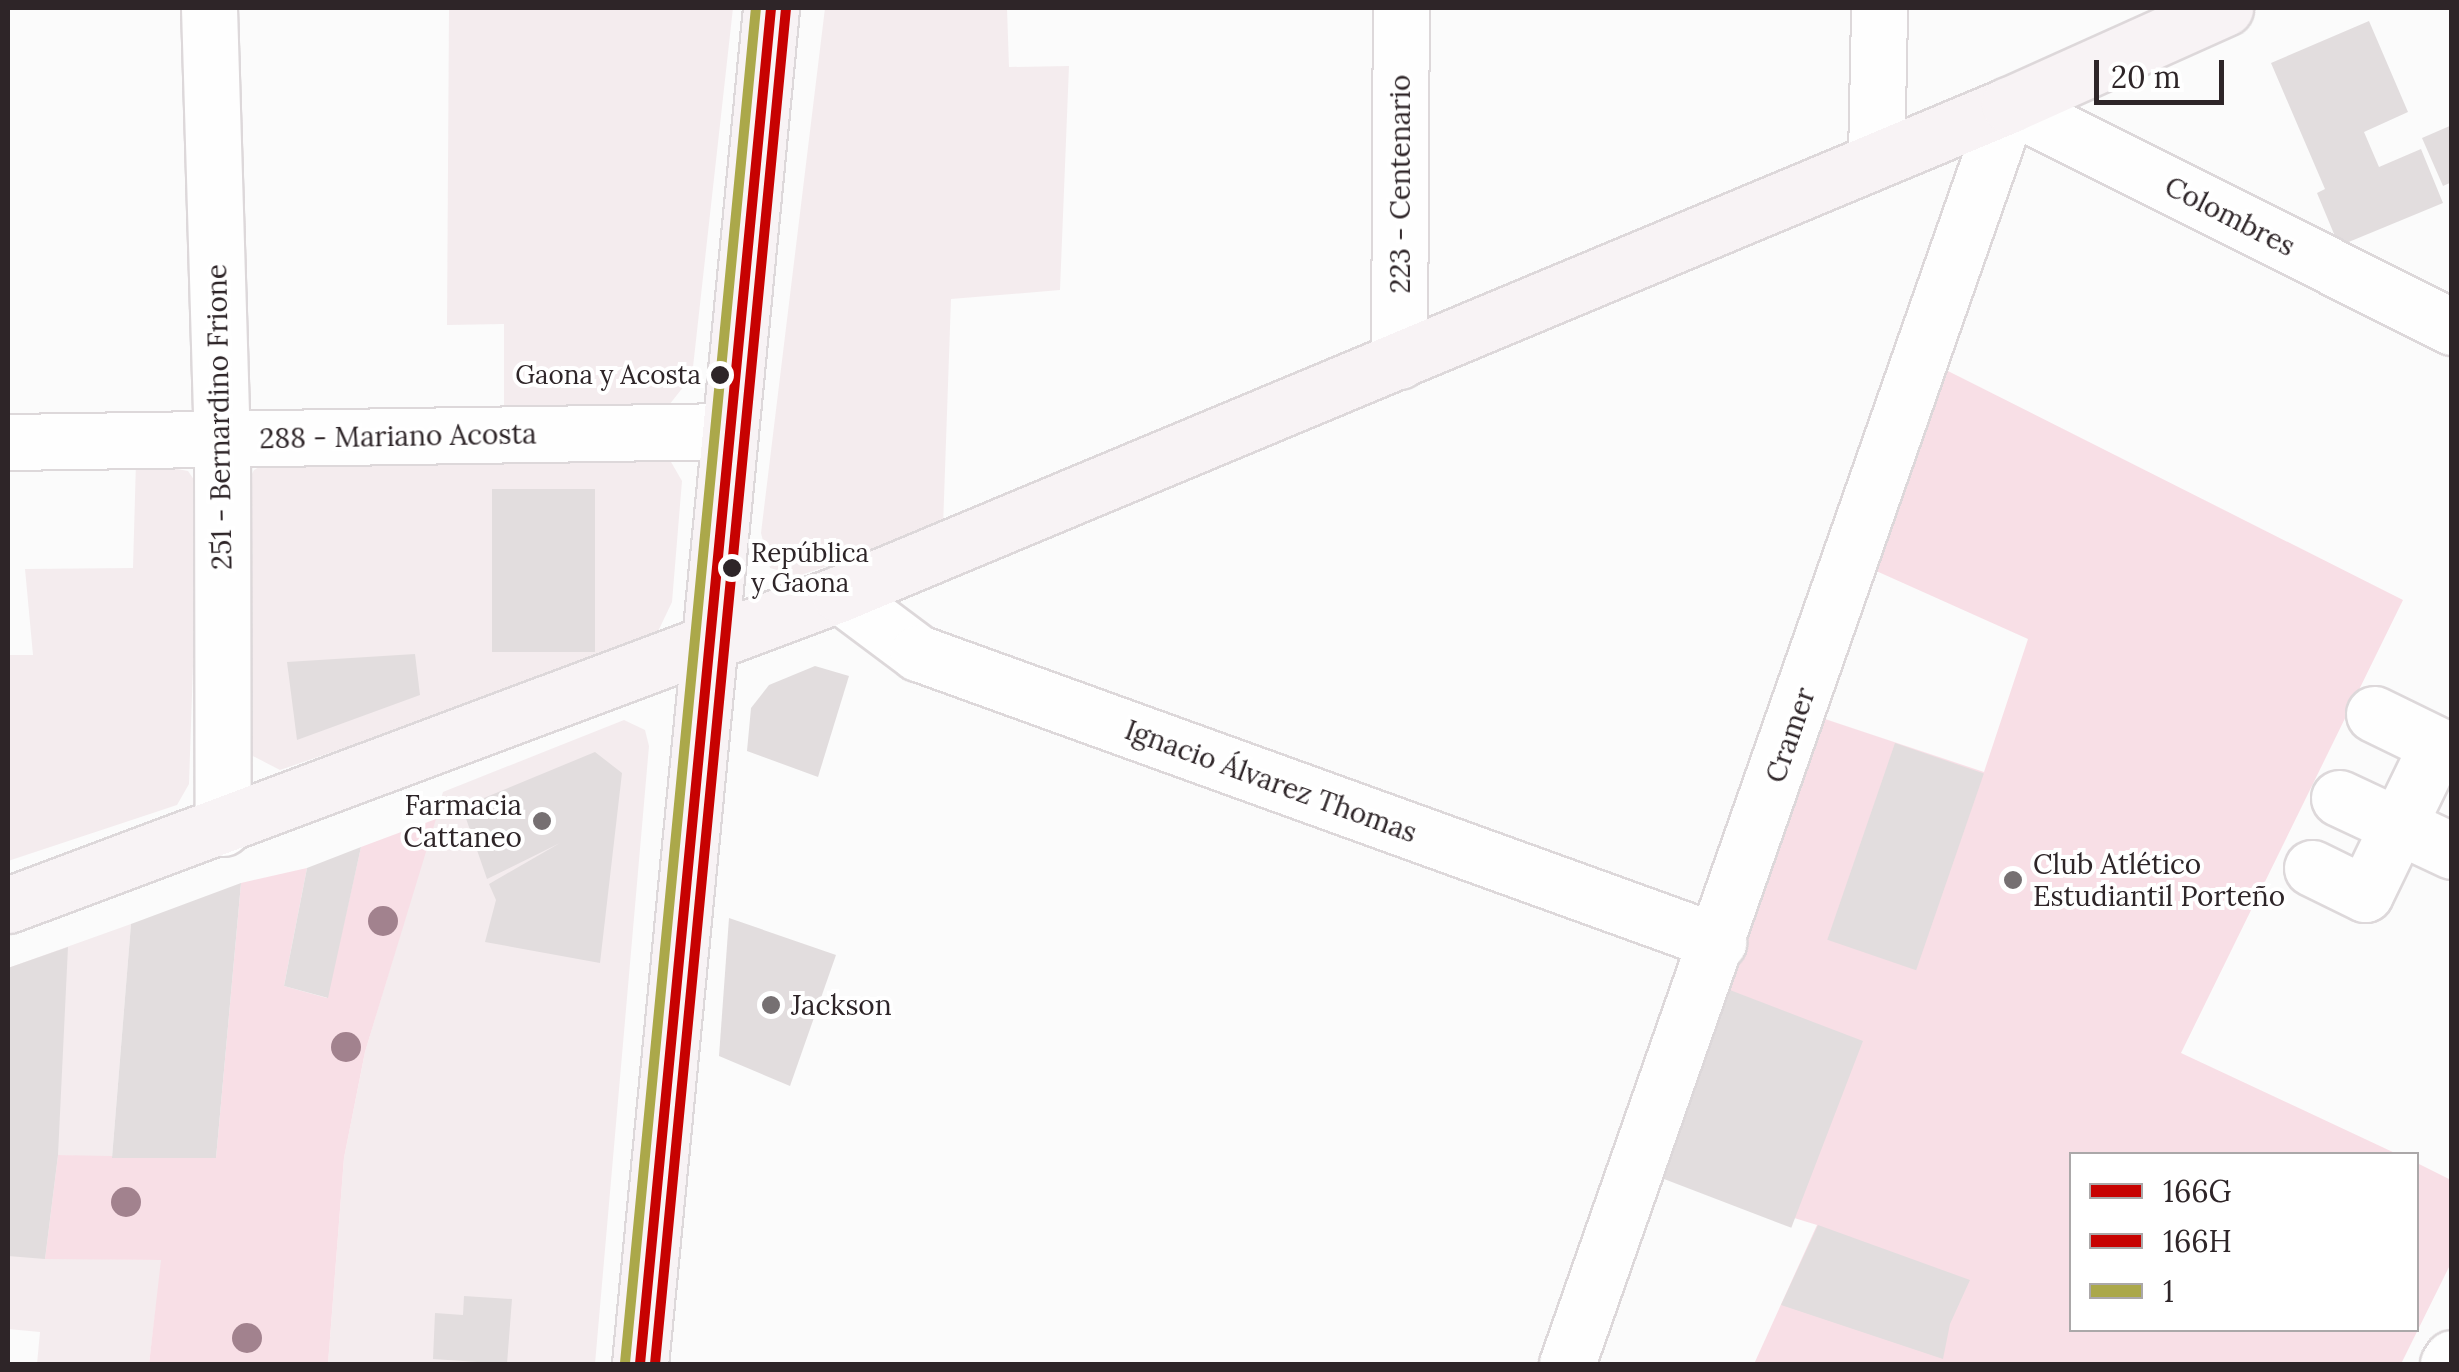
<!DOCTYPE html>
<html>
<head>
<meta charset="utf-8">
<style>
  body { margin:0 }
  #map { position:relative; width:2459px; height:1372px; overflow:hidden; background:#fbfbfb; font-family:Lora,serif }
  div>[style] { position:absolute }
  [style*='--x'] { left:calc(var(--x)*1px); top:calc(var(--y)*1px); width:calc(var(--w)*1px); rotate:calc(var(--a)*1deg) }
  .built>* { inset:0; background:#f4ecee }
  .green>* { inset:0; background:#f8dfe6 }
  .building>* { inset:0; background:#e2ddde; transform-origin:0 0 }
  .roads { filter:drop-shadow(2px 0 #ddd8da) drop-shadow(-2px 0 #ddd8da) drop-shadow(0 2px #ddd8da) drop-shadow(0 -2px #ddd8da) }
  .minor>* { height:55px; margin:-27.5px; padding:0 27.5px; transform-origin:27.5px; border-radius:27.5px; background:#fefefe }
  .major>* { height:55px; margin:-27.5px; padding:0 27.5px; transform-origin:27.5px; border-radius:27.5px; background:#f8f3f5 }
  .bus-1>* { height:10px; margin:-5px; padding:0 5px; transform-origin:5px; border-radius:5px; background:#c70201 }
  .bus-2>* { height:10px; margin:-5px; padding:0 5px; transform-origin:5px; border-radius:5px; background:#c70201 }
  .bus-3>* { height:10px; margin:-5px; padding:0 5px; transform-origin:5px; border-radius:5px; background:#aba84a }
  .trees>* { width:30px; height:30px; margin:-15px; border-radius:50%; background:#a2828e }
  .dots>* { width:28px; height:28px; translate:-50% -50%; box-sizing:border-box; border:5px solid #fff; border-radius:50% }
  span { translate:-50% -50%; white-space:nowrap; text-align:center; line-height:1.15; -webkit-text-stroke:8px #fff; paint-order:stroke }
  .bus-label { font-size:26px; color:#2e2528 }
  .right { translate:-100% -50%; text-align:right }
  .left { translate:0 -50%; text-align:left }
  .street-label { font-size:28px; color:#2e2528 }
  .poi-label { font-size:28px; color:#2e2528 }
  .frame { position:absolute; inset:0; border:10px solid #2e2528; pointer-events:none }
  .legend { position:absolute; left:2069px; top:1152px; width:350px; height:180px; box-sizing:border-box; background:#fff; border:2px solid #aba8a9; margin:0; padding:12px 18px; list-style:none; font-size:30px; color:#2e2528 }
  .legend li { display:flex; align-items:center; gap:20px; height:50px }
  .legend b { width:50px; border:2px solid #aba8a9 }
  .scale { position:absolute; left:2094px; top:60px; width:130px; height:45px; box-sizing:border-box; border:5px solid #2e2528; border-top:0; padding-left:12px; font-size:30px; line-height:35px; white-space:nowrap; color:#2e2528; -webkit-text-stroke:8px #fff; paint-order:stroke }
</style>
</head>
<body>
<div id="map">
  <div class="built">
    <div style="clip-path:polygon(449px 8px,733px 8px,692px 376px,669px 405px,504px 409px,504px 324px,447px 325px)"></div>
    <div style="clip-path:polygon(825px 8px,1007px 8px,1009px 67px,1069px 66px,1060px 290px,951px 299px,943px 527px,798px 576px,770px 568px,761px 533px)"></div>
    <div style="clip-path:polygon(663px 448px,682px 481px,672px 602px,653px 642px,280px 770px,247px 753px,245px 487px,254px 470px,270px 461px)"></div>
    <div style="clip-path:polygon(136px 461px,188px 471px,199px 487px,189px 784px,177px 805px,8px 861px,8px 655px,33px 655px,25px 569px,133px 568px)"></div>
    <div style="clip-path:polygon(624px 720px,645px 730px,649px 746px,595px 1364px,328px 1364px,344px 1158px,365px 1052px,443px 792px)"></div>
    <div style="clip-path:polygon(131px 924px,112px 1158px,58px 1155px,45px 1258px,162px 1260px,149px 1364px,37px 1364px,40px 1332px,8px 1329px,8px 968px)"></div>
  </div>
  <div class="green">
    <div style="clip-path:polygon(1942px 368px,2403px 600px,2181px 1053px,2397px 1154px,2072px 1154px,2072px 1330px,2416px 1330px,2417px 1163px,2451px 1180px,2451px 1263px,2401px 1364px,1754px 1364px,1817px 1225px,1654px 1175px,1819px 717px,1984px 772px,2028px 639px,1874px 570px)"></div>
    <div style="clip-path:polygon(436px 819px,365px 1052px,344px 1158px,328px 1364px,149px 1364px,161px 1260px,45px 1259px,58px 1155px,216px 1158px,241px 883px,307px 868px,284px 986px,327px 998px,361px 847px)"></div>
  </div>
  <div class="building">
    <div style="clip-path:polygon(2369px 21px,2408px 112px,2364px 132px,2379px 167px,2421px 149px,2443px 203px,2339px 246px,2317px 193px,2325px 189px,2271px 63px)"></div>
    <div style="clip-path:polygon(2452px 125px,2452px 182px,2443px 186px,2422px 138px)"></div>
    <div style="left:595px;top:489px;width:163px;height:103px;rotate:90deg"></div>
    <div style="clip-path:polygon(415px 654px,420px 695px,297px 740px,287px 662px)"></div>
    <div style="clip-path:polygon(815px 666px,849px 676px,818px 777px,747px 751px,751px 708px,769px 685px)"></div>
    <div style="left:1895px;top:743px;width:94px;height:208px;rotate:19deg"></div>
    <div style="clip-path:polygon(595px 752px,622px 773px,600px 963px,485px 942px,496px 900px,489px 884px,560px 843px,487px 879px,462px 807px)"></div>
    <div style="clip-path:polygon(361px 847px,328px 998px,284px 986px,307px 868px)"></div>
    <div style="clip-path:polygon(241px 883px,216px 1158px,112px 1158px,131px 924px)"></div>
    <div style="clip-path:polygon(729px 918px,836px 955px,790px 1086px,719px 1056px)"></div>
    <div style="clip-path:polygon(68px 947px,58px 1155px,45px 1259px,8px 1256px,8px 968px)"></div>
    <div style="left:1722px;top:987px;width:151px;height:200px;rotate:21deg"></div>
    <div style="clip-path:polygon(1818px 1225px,1970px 1280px,1950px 1324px,1943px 1359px,1781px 1305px)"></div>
    <div style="clip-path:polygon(464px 1296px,512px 1299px,507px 1364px,433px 1359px,435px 1313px,463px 1315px)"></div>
  </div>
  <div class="roads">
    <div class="minor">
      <div style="--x:209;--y:8;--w:431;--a:88.3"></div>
      <div style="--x:222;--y:439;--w:389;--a:89.9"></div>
      <div style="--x:1876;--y:157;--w:149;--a:-88.8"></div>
      <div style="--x:1399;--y:361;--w:353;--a:-89.7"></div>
      <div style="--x:8;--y:442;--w:721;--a:-0.87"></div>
      <div style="--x:839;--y:594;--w:99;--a:36.8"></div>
      <div style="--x:918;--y:653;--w:851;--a:19.86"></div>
      <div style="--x:2374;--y:714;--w:87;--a:26"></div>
      <div style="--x:2339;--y:798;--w:125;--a:25.1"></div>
      <div style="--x:2312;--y:868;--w:59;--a:26.1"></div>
      <div style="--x:2365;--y:894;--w:165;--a:-64.2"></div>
      <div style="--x:1567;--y:1364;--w:1334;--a:-70.66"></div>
      <div style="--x:2009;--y:105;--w:496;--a:26.6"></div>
      <div style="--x:2448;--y:1364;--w:7;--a:-56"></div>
    </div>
    <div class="major">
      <div style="--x:8;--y:905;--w:887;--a:-20.52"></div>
      <div style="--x:839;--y:594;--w:1268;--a:-22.68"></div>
      <div style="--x:2009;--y:105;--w:237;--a:-24.2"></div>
      <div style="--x:640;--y:1364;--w:1362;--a:-84.48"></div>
    </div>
  </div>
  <div class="bus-1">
    <div style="--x:640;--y:1364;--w:1362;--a:-84.48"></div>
  </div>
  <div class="bus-2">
    <div style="--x:655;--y:1364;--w:1361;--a:-84.48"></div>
  </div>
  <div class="bus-3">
    <div style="--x:625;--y:1363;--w:1361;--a:-84.48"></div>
  </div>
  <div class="trees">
    <div style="left:383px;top:921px"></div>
    <div style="left:346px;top:1047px"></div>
    <div style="left:126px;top:1202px"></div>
    <div style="left:247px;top:1338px"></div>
  </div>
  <div class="dots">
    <div style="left:720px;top:375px;background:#2e2528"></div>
    <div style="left:732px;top:568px;background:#2e2528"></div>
    <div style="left:542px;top:821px;background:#767072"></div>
    <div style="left:2013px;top:880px;background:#767072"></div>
    <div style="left:771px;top:1005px;background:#767072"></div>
  </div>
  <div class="bus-label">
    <span class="right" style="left:701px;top:375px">Gaona y Acosta</span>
    <span class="left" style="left:751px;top:568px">República<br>y Gaona</span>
  </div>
  <div class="street-label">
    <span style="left:1400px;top:184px;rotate:-90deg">223 - Centenario</span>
    <span style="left:2230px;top:216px;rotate:27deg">Colombres</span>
    <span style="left:219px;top:417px;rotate:-91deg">251 - Bernardino Frione</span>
    <span style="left:398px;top:436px;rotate:-1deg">288 - Mariano Acosta</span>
    <span style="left:1790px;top:735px;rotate:-71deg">Cramer</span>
    <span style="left:1271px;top:781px;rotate:20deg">Ignacio Álvarez Thomas</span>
  </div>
  <div class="poi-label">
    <span class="right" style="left:522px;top:821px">Farmacia<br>Cattaneo</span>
    <span class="left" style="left:2033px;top:880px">Club Atlético<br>Estudiantil Porteño</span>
    <span class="left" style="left:791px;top:1005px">Jackson</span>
  </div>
  <div class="frame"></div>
  <ul class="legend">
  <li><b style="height:12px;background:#c70201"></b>166G</li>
  <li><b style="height:12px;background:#c70201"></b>166H</li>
  <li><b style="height:12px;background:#aba84a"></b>1</li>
  </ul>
  <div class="scale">20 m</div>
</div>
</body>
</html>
